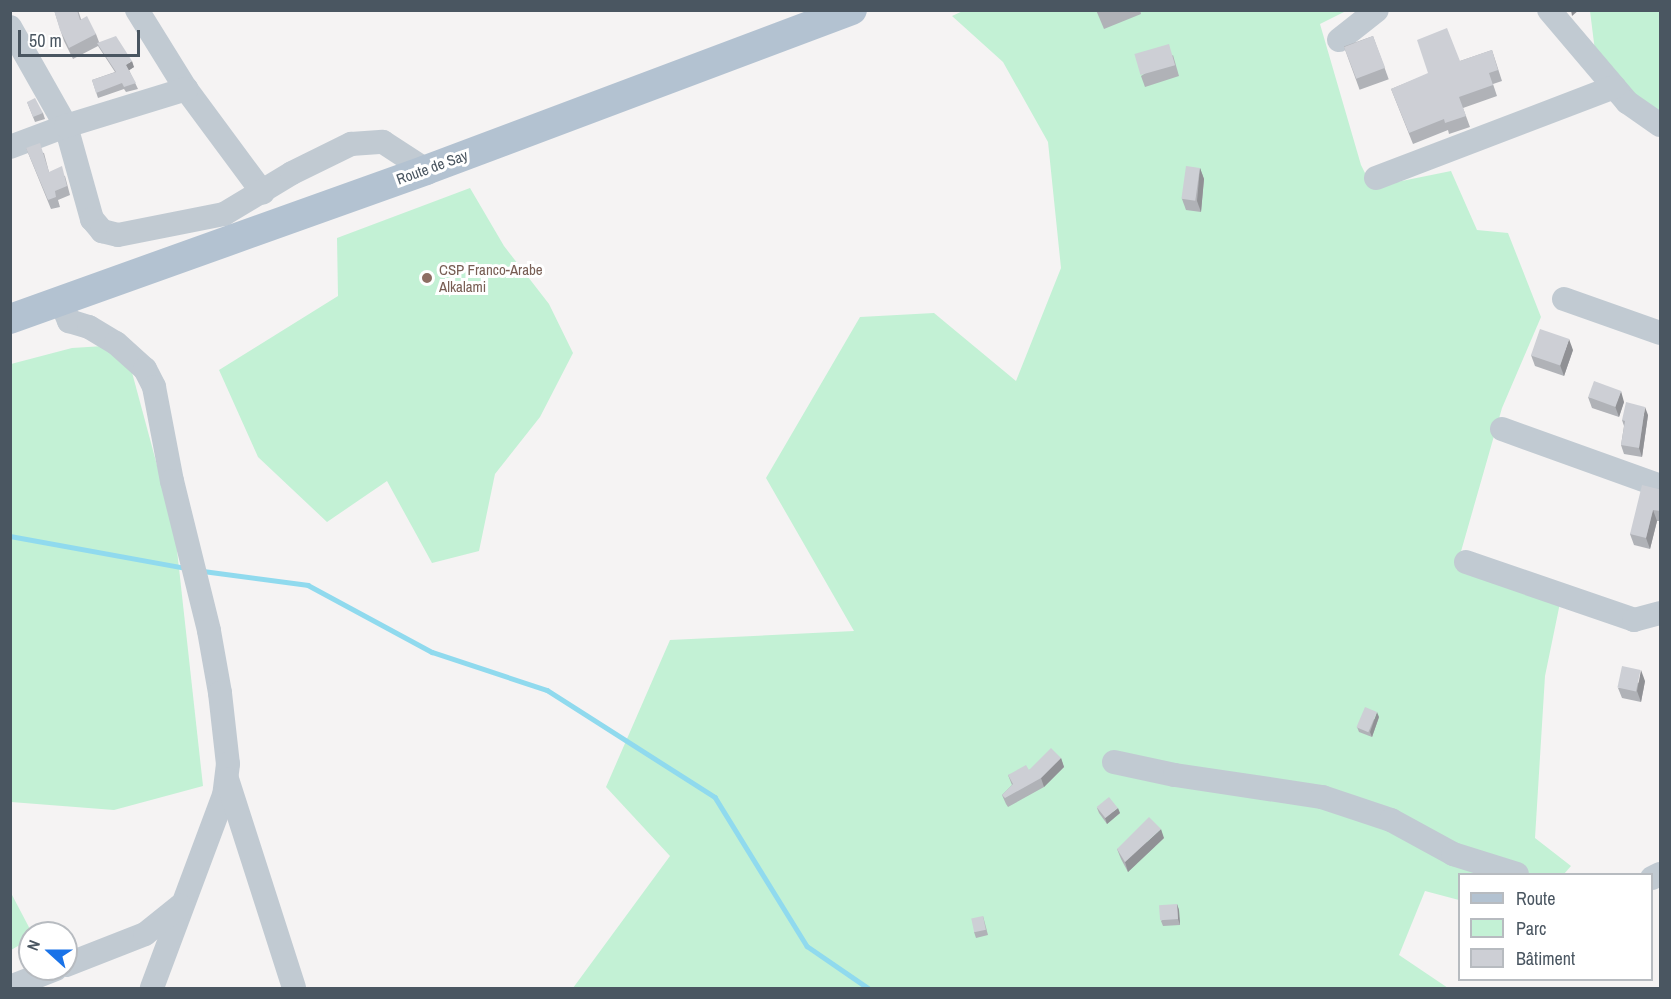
<!DOCTYPE html>
<html>
<head>
<meta charset="utf-8">
<style>
  body { margin:0 }
  #map { position:relative; width:1671px; height:999px; overflow:hidden; background:#f5f3f3; font-family:"Archivo Narrow",sans-serif }
  div>[style] { position:absolute }
  [style*='--x'] { left:calc(var(--x)*1px); top:calc(var(--y)*1px); width:calc(var(--w)*1px); rotate:calc(var(--a)*1deg) }
  .green>* { inset:0; background:#c3f1d5 }
  .stream>* { height:4.5px; margin:-2.25px; padding:0 2.25px; transform-origin:2.25px; border-radius:2.25px; background:#90daee }
  .minor>* { height:24px; margin:-12px; padding:0 12px; transform-origin:12px; border-radius:12px; background:#c1cad2 }
  .major>* { height:30px; margin:-15px; padding:0 15px; transform-origin:15px; border-radius:15px; background:#b3c2d1 }
  .wall>* { inset:0; background:#b0b2b7; transform-origin:0 0 }
  .shaded-wall>* { inset:0; background:#909195 }
  .building>* { inset:0; background:#cdcfd5; transform-origin:0 0 }
  .dots>* { width:16px; height:16px; translate:-50% -50%; box-sizing:border-box; border:3px solid #fff; border-radius:50% }
  span { translate:-50% -50%; white-space:nowrap; text-align:center; line-height:1.15; -webkit-text-stroke:6px #fff; paint-order:stroke }
  .street-label { font-size:15px; color:#4a5661 }
  .education-label { font-size:15px; color:#785e54 }
  .left { translate:0 -50%; text-align:left }
  .frame { position:absolute; inset:0; border:12px solid #4a5661; pointer-events:none }
  .legend { position:absolute; left:1458px; top:873px; width:195px; height:108px; box-sizing:border-box; background:#fff; border:2px solid #b7bbc0; margin:0; padding:8px 10px; list-style:none; font-size:18px; color:#4a5661 }
  .legend li { display:flex; align-items:center; gap:12px; height:30px }
  .legend b { width:30px; border:2px solid #b7bbc0 }
  .north { position:absolute; left:18px; top:921px; width:60px; height:60px; box-sizing:border-box; background:#fff; border:2px solid #b7bbc0; border-radius:50%; rotate:291deg; font-size:16px; font-weight:700; line-height:24px; text-align:center; color:#4a5661 }
  .north::after { content:''; display:block; margin:auto; width:21px; height:27px; background:#1a73e8; clip-path:polygon(50% 0,100% 100%,50% 72%,0 100%) }
  .scale { position:absolute; left:18px; top:30px; width:122px; height:27px; box-sizing:border-box; border:3px solid #4a5661; border-top:0; padding-left:8px; font-size:18px; line-height:21px; white-space:nowrap; color:#4a5661; -webkit-text-stroke:4px #fff; paint-order:stroke }
</style>
</head>
<body>
<div id="map">
  <div class="green">
    <div style="clip-path:polygon(965px 10px,1346px 11px,1320px 24px,1361px 165px,1372px 187px,1451px 171px,1477px 230px,1508px 233px,1541px 317px,1502px 408px,1456px 569px,1560px 603px,1545px 676px,1535px 838px,1571px 866px,1564px 874px,1460px 874px,1459px 900px,1425px 891px,1399px 955px,1448px 988px,573px 988px,670px 856px,606px 787px,670px 640px,854px 631px,766px 478px,860px 317px,934px 313px,1016px 381px,1061px 268px,1048px 142px,1003px 62px,952px 16px)"></div>
    <div style="clip-path:polygon(1590px 11px,1660px 11px,1660px 113px,1646px 109px,1595px 51px)"></div>
    <div style="clip-path:polygon(470px 188px,504px 246px,549px 304px,573px 353px,540px 417px,495px 474px,479px 551px,432px 563px,387px 481px,327px 522px,258px 457px,219px 370px,338px 296px,337px 238px)"></div>
    <div style="clip-path:polygon(104px 346px,130px 365px,175px 532px,203px 786px,114px 810px,11px 802px,11px 364px,72px 348px)"></div>
    <div style="clip-path:polygon(11px 893px,32px 933px,30px 939px,11px 950px)"></div>
  </div>
  <div class="stream">
    <div style="--x:10;--y:536;--w:179;--a:10.3"></div>
    <div style="--x:203;--y:571;--w:106;--a:7.6"></div>
    <div style="--x:308;--y:585;--w:141;--a:28.4"></div>
    <div style="--x:432;--y:652;--w:121;--a:18.3"></div>
    <div style="--x:547;--y:690;--w:199;--a:32.5"></div>
    <div style="--x:715;--y:797;--w:175;--a:58.3"></div>
    <div style="--x:807;--y:946;--w:74;--a:34.5"></div>
  </div>
  <div class="minor">
    <div style="--x:137;--y:10;--w:93;--a:58.2"></div>
    <div style="--x:186;--y:89;--w:129;--a:53.5"></div>
    <div style="--x:1549;--y:10;--w:121;--a:49.7"></div>
    <div style="--x:1627;--y:102;--w:40;--a:34.9"></div>
    <div style="--x:10;--y:27;--w:114;--a:60.5"></div>
    <div style="--x:66;--y:126;--w:97;--a:74.4"></div>
    <div style="--x:92;--y:219;--w:16;--a:50"></div>
    <div style="--x:102;--y:231;--w:16;--a:14"></div>
    <div style="--x:118;--y:235;--w:108;--a:-11.2"></div>
    <div style="--x:224;--y:214;--w:79;--a:-31.1"></div>
    <div style="--x:292;--y:173;--w:66;--a:-26.2"></div>
    <div style="--x:351;--y:144;--w:32;--a:-4"></div>
    <div style="--x:383;--y:142;--w:51;--a:33.1"></div>
    <div style="--x:1339;--y:40;--w:48;--a:-38.3"></div>
    <div style="--x:10;--y:147;--w:60;--a:-20.6"></div>
    <div style="--x:66;--y:126;--w:126;--a:-17.1"></div>
    <div style="--x:1376;--y:178;--w:255;--a:-20.9"></div>
    <div style="--x:1564;--y:299;--w:102;--a:19.5"></div>
    <div style="--x:61;--y:302;--w:21;--a:67"></div>
    <div style="--x:69;--y:321;--w:21;--a:17"></div>
    <div style="--x:89;--y:327;--w:31;--a:31"></div>
    <div style="--x:116;--y:343;--w:39;--a:42"></div>
    <div style="--x:145;--y:369;--w:20;--a:63"></div>
    <div style="--x:154;--y:387;--w:96;--a:79.2"></div>
    <div style="--x:172;--y:481;--w:154;--a:76.1"></div>
    <div style="--x:209;--y:631;--w:63;--a:79.9"></div>
    <div style="--x:220;--y:693;--w:71;--a:83.6"></div>
    <div style="--x:228;--y:764;--w:31;--a:97"></div>
    <div style="--x:224;--y:795;--w:206;--a:110.5"></div>
    <div style="--x:1502;--y:429;--w:168;--a:19.8"></div>
    <div style="--x:1466;--y:562;--w:178;--a:19"></div>
    <div style="--x:1634;--y:620;--w:27;--a:-15"></div>
    <div style="--x:1114;--y:762;--w:62;--a:12"></div>
    <div style="--x:1175;--y:775;--w:149;--a:8.5"></div>
    <div style="--x:1322;--y:797;--w:73;--a:18.4"></div>
    <div style="--x:1391;--y:820;--w:71;--a:28.7"></div>
    <div style="--x:1453;--y:854;--w:67;--a:17.4"></div>
    <div style="--x:227;--y:779;--w:219;--a:72.2"></div>
    <div style="--x:1652;--y:878;--w:9;--a:-27"></div>
    <div style="--x:66;--y:965;--w:85;--a:-21.4"></div>
    <div style="--x:145;--y:934;--w:45;--a:-38.7"></div>
    <div style="--x:10;--y:987;--w:49;--a:-21.4"></div>
  </div>
  <div class="major">
    <div style="--x:10;--y:319;--w:442;--a:-19.7"></div>
    <div style="--x:426;--y:170;--w:455;--a:-20.6"></div>
  </div>
  <div class="wall">
    <div style="clip-path:polygon(54px 10px,78px 10px,81px 19px,96px 34px,99px 42px,134px 67px,129px 70px,138px 89px,126px 92px,124px 89px,98px 98px,92px 80px,115px 72px,98px 46px,73px 59px,64px 41px)"></div>
    <div style="clip-path:polygon(1096px 10px,1140px 10px,1141px 14px,1104px 29px)"></div>
    <div style="left:1373px;top:36px;width:46px;height:31px;rotate:70deg"></div>
    <div style="clip-path:polygon(1492px 50px,1502px 81px,1493px 84px,1497px 96px,1463px 108px,1470px 127px,1449px 134px,1448px 130px,1413px 144px,1391px 89px,1460px 61px)"></div>
    <div style="clip-path:polygon(1173px 55px,1179px 76px,1145px 87px,1141px 76px)"></div>
    <div style="clip-path:polygon(27px 102px,43px 113px,45px 119px,35px 122px)"></div>
    <div style="clip-path:polygon(26px 148px,44px 153px,49px 172px,65px 176px,70px 195px,58px 200px,60px 207px,51px 209px)"></div>
    <div style="clip-path:polygon(1200px 168px,1204px 179px,1201px 212px,1186px 210px,1182px 199px)"></div>
    <div style="clip-path:polygon(1573px 350px,1564px 376px,1535px 366px,1531px 355px)"></div>
    <div style="clip-path:polygon(1588px 397px,1624px 402px,1619px 417px,1592px 408px)"></div>
    <div style="clip-path:polygon(1648px 415px,1642px 457px,1624px 454px,1621px 445px,1624px 426px,1622px 420px)"></div>
    <div style="clip-path:polygon(1660px 488px,1660px 521px,1657px 521px,1650px 549px,1634px 545px,1630px 534px,1658px 489px)"></div>
    <div style="clip-path:polygon(1645px 681px,1641px 702px,1622px 698px,1618px 688px)"></div>
    <div style="clip-path:polygon(1379px 717px,1372px 737px,1359px 732px,1357px 727px)"></div>
    <div style="clip-path:polygon(1061px 758px,1064px 767px,1044px 787px,1008px 807px,1006px 804px,1002px 795px,1012px 785px,1008px 775px,1029px 770px)"></div>
    <div style="clip-path:polygon(1097px 808px,1120px 813px,1107px 824px,1099px 813px)"></div>
    <div style="clip-path:polygon(1164px 838px,1128px 872px,1121px 859px,1117px 849px)"></div>
    <div style="clip-path:polygon(1177px 904px,1179px 910px,1180px 925px,1163px 926px,1161px 921px)"></div>
    <div style="clip-path:polygon(983px 916px,988px 935px,976px 938px,974px 932px)"></div>
  </div>
  <div class="shaded-wall">
    <div style="clip-path:polygon(1571px 10px,1579px 10px,1572px 16px)"></div>
    <div style="clip-path:polygon(132px 61px,134px 67px,128px 71px,126px 65px)"></div>
    <div style="clip-path:polygon(1200px 168px,1204px 179px,1201px 212px,1197px 201px)"></div>
    <div style="clip-path:polygon(1569px 339px,1573px 350px,1564px 376px,1560px 365px)"></div>
    <div style="clip-path:polygon(1621px 391px,1624px 402px,1619px 417px,1615px 406px)"></div>
    <div style="clip-path:polygon(1645px 407px,1648px 415px,1642px 457px,1639px 448px)"></div>
    <div style="clip-path:polygon(1653px 510px,1657px 521px,1650px 549px,1646px 538px)"></div>
    <div style="clip-path:polygon(1641px 670px,1645px 681px,1641px 702px,1637px 691px)"></div>
    <div style="clip-path:polygon(1377px 712px,1379px 717px,1372px 737px,1370px 732px)"></div>
    <div style="clip-path:polygon(1061px 758px,1064px 767px,1044px 787px,1041px 778px)"></div>
    <div style="clip-path:polygon(1118px 808px,1120px 813px,1107px 824px,1105px 818px)"></div>
    <div style="clip-path:polygon(1161px 829px,1164px 838px,1128px 872px,1125px 862px)"></div>
    <div style="clip-path:polygon(1177px 904px,1179px 910px,1180px 925px,1178px 919px)"></div>
  </div>
  <div class="building">
    <div style="clip-path:polygon(54px 10px,77px 10px,80px 20px,87px 16px,96px 34px,69px 48px,60px 30px)"></div>
    <div style="clip-path:polygon(1447px 28px,1460px 61px,1492px 50px,1498px 70px,1489px 73px,1493px 85px,1459px 97px,1466px 116px,1445px 123px,1444px 119px,1409px 133px,1391px 89px,1428px 73px,1417px 40px)"></div>
    <div style="clip-path:polygon(116px 36px,132px 61px,126px 65px,136px 83px,124px 87px,122px 83px,96px 93px,92px 80px,116px 72px,97px 43px)"></div>
    <div style="left:1373px;top:36px;width:34px;height:31px;rotate:69deg"></div>
    <div style="left:1169px;top:44px;width:22px;height:36px;rotate:74deg"></div>
    <div style="clip-path:polygon(35px 98px,43px 113px,33px 117px,27px 102px)"></div>
    <div style="clip-path:polygon(40px 143px,49px 172px,62px 166px,67px 186px,55px 191px,56px 197px,48px 200px,26px 148px)"></div>
    <div style="left:1186px;top:166px;width:14px;height:33px;rotate:8deg"></div>
    <div style="left:1540px;top:329px;width:31px;height:28px;rotate:19deg"></div>
    <div style="left:1594px;top:381px;width:29px;height:17px;rotate:20deg"></div>
    <div style="clip-path:polygon(1626px 402px,1645px 407px,1639px 448px,1621px 445px,1625px 421px,1622px 420px)"></div>
    <div style="clip-path:polygon(1642px 485px,1658px 489px,1660px 488px,1660px 511px,1653px 510px,1646px 538px,1630px 534px)"></div>
    <div style="left:1622px;top:666px;width:19px;height:22px;rotate:12deg"></div>
    <div style="left:1365px;top:707px;width:13px;height:22px;rotate:23deg"></div>
    <div style="clip-path:polygon(1051px 748px,1061px 758px,1041px 778px,1005px 798px,1002px 795px,1013px 784px,1008px 775px,1026px 765px,1029px 770px)"></div>
    <div style="left:1109px;top:797px;width:14px;height:16px;rotate:51deg"></div>
    <div style="clip-path:polygon(1149px 817px,1161px 829px,1125px 862px,1117px 849px)"></div>
    <div style="left:1177px;top:904px;width:15px;height:18px;rotate:86deg"></div>
    <div style="left:983px;top:916px;width:14px;height:12px;rotate:78deg"></div>
  </div>
  <div class="dots">
    <div style="left:427px;top:278px;background:#8d6e63"></div>
  </div>
  <div class="street-label">
    <span style="left:432px;top:167px;rotate:-20deg">Route de Say</span>
  </div>
  <div class="education-label">
    <span class="left" style="left:439px;top:278px">CSP Franco-Arabe<br>Alkalami</span>
  </div>
  <div class="frame"></div>
  <ul class="legend">
  <li><b style="height:8px;background:#b3c2d1"></b>Route</li>
  <li><b style="height:16px;background:#c3f1d5"></b>Parc</li>
  <li><b style="height:16px;background:#cdcfd5"></b>Bâtiment</li>
  </ul>
  <div class="north">N</div>
  <div class="scale">50 m</div>
</div>
</body>
</html>
